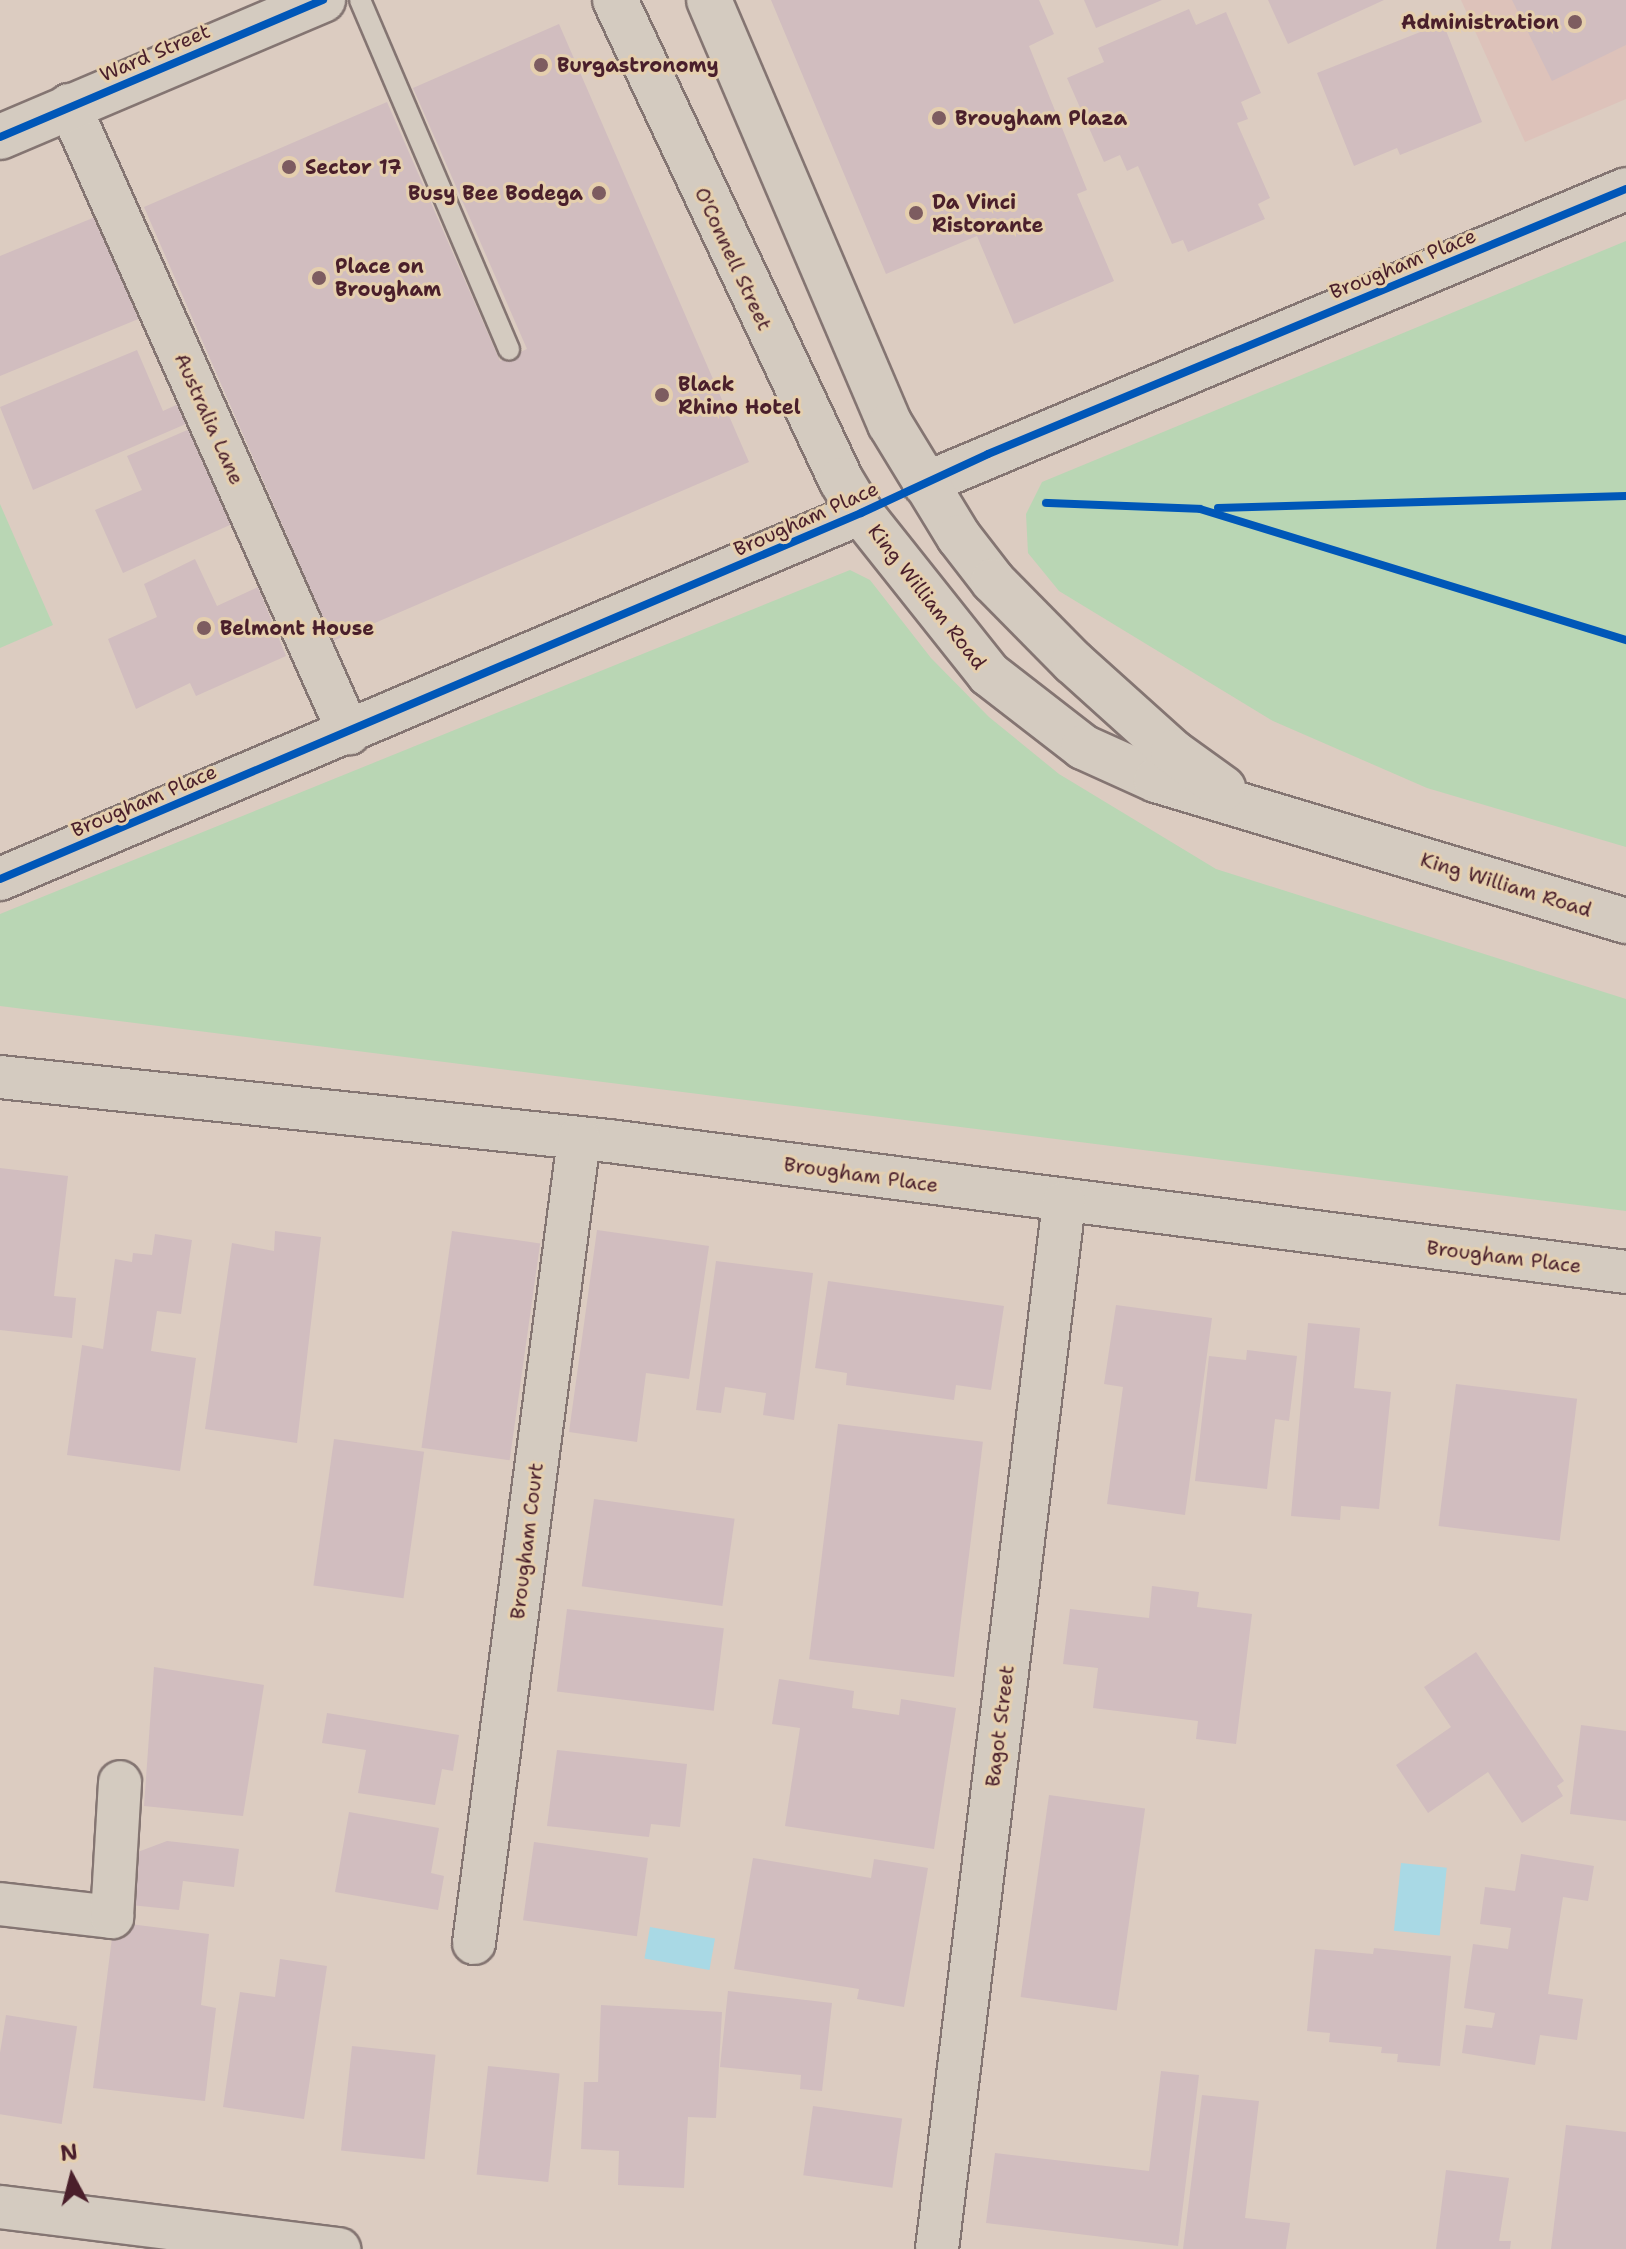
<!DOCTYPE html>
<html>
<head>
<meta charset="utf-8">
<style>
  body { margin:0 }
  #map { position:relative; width:1626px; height:2249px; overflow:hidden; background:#dcccc1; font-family:"Shantell Sans",sans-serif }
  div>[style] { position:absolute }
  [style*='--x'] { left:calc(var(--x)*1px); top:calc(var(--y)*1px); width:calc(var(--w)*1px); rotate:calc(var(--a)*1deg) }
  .built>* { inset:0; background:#ddc2ba }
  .green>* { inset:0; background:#b9d6b4 }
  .water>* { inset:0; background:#a9d9e5; transform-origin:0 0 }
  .building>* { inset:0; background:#d1bdbf; transform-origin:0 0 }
  .roads { filter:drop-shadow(2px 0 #847572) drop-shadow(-2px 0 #847572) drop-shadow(0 2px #847572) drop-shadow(0 -2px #847572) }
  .lane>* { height:20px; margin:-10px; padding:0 10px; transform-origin:10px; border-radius:10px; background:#d4cbc0 }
  .street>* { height:42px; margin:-21px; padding:0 21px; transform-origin:21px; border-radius:21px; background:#d4cbc0 }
  .secondary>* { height:44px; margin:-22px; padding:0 22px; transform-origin:22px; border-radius:22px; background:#d4cbc0 }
  .cycleway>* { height:8px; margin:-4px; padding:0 4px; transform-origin:4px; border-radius:4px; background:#0057b8 }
  .dots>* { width:22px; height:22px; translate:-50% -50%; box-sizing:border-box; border:4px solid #e5cfae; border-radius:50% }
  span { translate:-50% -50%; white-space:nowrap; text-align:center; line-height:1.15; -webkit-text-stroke:6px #e5cfae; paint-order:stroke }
  .poi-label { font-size:20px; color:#4a1f2b; font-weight:700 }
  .right { translate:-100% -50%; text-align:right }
  .left { translate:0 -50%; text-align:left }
  .street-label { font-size:20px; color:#4a1f2b }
  .north { position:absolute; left:32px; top:2137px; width:80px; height:80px; -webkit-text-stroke:6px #e5cfae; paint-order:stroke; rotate:353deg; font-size:22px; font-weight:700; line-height:32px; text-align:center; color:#4a1f2b }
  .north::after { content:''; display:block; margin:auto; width:28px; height:36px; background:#4a1f2b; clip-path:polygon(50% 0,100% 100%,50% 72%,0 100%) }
</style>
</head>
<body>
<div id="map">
  <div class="built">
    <div style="clip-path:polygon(1461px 0,1626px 0,1626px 99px,1525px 142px)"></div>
  </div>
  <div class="green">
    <div style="clip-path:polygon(1626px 241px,1626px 847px,1427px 788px,1273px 721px,1059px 591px,1028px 553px,1026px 514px,1042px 482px)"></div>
    <div style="clip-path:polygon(0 504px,53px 625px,0 648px)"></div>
    <div style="clip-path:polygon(850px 570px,870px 580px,931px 658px,989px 717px,1059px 774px,1216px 869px,1626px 999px,1626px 1211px,0 1006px,0 914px)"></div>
  </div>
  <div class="water">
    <div style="left:1401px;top:1863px;width:46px;height:68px;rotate:6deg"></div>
    <div style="left:650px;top:1927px;width:66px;height:32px;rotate:10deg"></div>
  </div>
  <div class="building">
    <div style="clip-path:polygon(771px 0,1039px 0,1054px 34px,1029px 46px,1087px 190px,1077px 194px,1114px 281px,1014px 324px,977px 236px,886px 274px)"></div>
    <div style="clip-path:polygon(1084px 0,1162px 0,1096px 28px)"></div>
    <div style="clip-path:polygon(1268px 0,1384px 0,1288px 44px)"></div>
    <div style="clip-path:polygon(1512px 0,1626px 0,1626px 45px,1552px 81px)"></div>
    <div style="clip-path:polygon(1189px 9px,1196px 25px,1226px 12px,1261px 93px,1241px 102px,1248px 119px,1237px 123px,1270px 198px,1258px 204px,1265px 219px,1188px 252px,1183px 240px,1172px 244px,1138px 166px,1127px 171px,1120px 155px,1104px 162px,1067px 78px,1104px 62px,1098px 48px)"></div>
    <div style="clip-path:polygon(1443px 23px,1482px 122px,1400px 155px,1397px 148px,1354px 166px,1317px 73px)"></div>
    <div style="clip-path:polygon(559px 24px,749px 462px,333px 641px,144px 207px,387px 102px,500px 361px,527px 349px,413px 88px)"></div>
    <div style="clip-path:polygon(105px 213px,148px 315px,0 376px,0 256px)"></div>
    <div style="clip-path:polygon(137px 350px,163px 411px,187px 400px,195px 420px,33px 490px,0 407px)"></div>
    <div style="clip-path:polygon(199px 425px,241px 520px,123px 573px,95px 510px,142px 490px,127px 456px)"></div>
    <div style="clip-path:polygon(195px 559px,217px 606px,258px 587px,286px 656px,196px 696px,190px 683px,136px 709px,108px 639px,157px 617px,144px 584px)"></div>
    <div style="clip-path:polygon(0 1168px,68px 1176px,54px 1296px,76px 1298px,72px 1338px,0 1330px)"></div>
    <div style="clip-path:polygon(597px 1230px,709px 1246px,689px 1379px,646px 1373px,637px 1442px,569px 1432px)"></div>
    <div style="clip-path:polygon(275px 1231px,321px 1237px,297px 1443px,205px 1429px,232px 1243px,274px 1251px)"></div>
    <div style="left:452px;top:1231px;width:89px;height:219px;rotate:8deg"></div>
    <div style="clip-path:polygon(155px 1234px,192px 1240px,181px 1314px,157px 1311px,151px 1351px,196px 1358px,180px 1471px,67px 1455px,82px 1345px,103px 1349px,115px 1259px,132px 1262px,133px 1253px,152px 1255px)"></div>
    <div style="clip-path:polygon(716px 1261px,813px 1273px,794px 1420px,763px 1415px,766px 1393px,725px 1387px,721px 1413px,696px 1410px)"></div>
    <div style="clip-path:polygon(828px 1281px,1004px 1306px,991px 1390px,956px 1385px,954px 1400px,846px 1385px,847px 1373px,815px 1368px)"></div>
    <div style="clip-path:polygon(1116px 1305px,1212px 1318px,1185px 1515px,1107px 1504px,1123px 1387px,1104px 1384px)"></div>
    <div style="clip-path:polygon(1308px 1323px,1360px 1328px,1354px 1388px,1391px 1392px,1379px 1509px,1341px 1506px,1340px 1520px,1291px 1516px)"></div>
    <div style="clip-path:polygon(1247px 1350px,1297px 1356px,1289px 1421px,1275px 1419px,1267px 1489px,1195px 1481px,1209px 1356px,1246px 1360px)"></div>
    <div style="left:1456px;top:1384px;width:122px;height:143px;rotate:7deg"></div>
    <div style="left:838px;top:1424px;width:146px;height:237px;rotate:7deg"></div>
    <div style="left:334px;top:1439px;width:91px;height:148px;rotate:8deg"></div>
    <div style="left:594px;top:1499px;width:142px;height:88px;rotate:8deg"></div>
    <div style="clip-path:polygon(1152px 1586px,1199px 1592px,1197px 1607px,1252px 1614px,1236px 1744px,1196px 1739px,1198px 1721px,1093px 1708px,1098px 1668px,1063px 1664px,1070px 1609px,1149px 1618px)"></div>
    <div style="left:567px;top:1609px;width:158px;height:83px;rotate:7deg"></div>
    <div style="clip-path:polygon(1476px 1652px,1564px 1781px,1557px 1786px,1563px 1796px,1522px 1823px,1488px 1772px,1428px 1813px,1396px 1765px,1451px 1727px,1424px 1687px)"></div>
    <div style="clip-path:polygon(154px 1667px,264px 1685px,243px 1816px,144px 1806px)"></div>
    <div style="clip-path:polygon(779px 1679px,854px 1691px,852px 1708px,899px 1715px,901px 1699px,956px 1708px,934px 1849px,785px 1826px,800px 1728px,772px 1724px)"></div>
    <div style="clip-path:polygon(327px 1713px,459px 1735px,453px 1771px,442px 1769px,435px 1805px,358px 1793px,366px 1750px,322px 1743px)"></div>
    <div style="clip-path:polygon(1581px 1725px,1626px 1731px,1626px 1821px,1570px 1814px)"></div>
    <div style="clip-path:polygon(557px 1750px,687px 1764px,680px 1827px,651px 1824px,649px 1837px,547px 1826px)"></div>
    <div style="left:1049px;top:1795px;width:97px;height:204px;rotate:8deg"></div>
    <div style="clip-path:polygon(349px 1812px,439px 1828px,431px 1873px,444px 1876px,438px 1910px,335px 1892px)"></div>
    <div style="clip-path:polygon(167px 1841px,239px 1849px,234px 1887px,183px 1881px,179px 1910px,121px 1904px,127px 1856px)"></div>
    <div style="left:534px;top:1842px;width:115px;height:79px;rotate:8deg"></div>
    <div style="clip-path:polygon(1521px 1854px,1594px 1866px,1588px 1901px,1563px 1897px,1548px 1994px,1583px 1999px,1577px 2040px,1540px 2035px,1535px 2065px,1462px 2053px,1466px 2025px,1492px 2028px,1495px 2013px,1464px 2008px,1473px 1944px,1508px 1949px,1511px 1928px,1480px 1924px,1485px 1887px,1515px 1891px)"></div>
    <div style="clip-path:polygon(753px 1858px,871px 1878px,874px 1859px,928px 1868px,904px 2007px,857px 1999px,859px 1989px,734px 1969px)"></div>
    <div style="clip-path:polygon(114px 1922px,209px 1934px,201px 2005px,216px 2008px,205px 2101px,93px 2088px)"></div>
    <div style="clip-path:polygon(1374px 1948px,1451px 1956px,1440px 2066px,1397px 2062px,1398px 2054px,1381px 2053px,1382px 2047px,1329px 2042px,1330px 2033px,1307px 2031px,1315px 1949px,1373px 1954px)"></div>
    <div style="clip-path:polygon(280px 1959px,327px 1966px,304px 2119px,223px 2107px,240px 1992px,275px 1997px)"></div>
    <div style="clip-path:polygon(728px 1991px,832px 2003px,822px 2091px,800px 2089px,801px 2075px,720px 2067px)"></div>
    <div style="clip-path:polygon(601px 2005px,722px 2012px,716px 2118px,688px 2117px,684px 2188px,618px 2185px,619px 2151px,581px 2149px,584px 2082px,598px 2082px)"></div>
    <div style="left:6px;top:2015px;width:72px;height:99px;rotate:9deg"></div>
    <div style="left:352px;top:2046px;width:84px;height:105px;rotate:6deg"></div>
    <div style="left:488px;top:2066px;width:72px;height:109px;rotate:6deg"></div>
    <div style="clip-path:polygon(1161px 2071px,1199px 2075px,1178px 2246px,986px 2223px,995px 2153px,1149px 2171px)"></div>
    <div style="clip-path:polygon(1202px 2095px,1259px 2101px,1245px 2218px,1290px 2223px,1286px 2249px,1183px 2249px)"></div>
    <div style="left:813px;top:2106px;width:90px;height:70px;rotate:8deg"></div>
    <div style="clip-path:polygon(1566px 2125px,1626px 2132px,1626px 2249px,1551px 2249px)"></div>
    <div style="clip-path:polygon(1446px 2170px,1509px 2178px,1499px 2241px,1511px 2241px,1510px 2249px,1436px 2249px)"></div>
  </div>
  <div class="roads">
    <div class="lane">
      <div style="--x:360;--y:0;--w:380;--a:66.9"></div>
    </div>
    <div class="street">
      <div style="--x:69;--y:105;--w:688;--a:65.97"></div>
      <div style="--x:924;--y:484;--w:761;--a:-22.79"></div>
      <div style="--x:0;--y:879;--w:936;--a:-23.03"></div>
      <div style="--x:0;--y:1077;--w:612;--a:6"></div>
      <div style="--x:609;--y:1141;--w:1025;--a:7.34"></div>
      <div style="--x:0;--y:1904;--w:113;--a:6.6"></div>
      <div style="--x:112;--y:1917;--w:135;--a:-86.6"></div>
      <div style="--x:474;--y:1943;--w:811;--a:-82.56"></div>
      <div style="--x:0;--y:2207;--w:342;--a:7.1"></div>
      <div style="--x:937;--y:2249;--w:1054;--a:-83.08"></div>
    </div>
    <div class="secondary">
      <div style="--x:615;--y:0;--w:531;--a:64.79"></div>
      <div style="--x:841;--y:480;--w:39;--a:59"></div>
      <div style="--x:861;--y:513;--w:206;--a:51.5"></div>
      <div style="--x:989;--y:674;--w:119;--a:37.8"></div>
      <div style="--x:1083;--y:747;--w:80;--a:24.3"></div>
      <div style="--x:1156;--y:780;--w:491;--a:16.7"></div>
      <div style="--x:709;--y:0;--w:461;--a:66.9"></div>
      <div style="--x:890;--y:424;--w:132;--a:58.6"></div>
      <div style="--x:959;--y:537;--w:56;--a:52.3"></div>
      <div style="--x:993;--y:581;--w:114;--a:45.4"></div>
      <div style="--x:1073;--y:662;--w:135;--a:42"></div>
      <div style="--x:1173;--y:752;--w:62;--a:35.8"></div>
      <div style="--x:0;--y:137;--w:351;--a:-23"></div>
    </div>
  </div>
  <div class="cycleway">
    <div style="--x:0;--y:137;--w:351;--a:-23"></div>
    <div style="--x:1046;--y:503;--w:154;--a:2.2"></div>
    <div style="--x:1200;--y:509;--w:446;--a:17.1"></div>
    <div style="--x:1218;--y:508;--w:408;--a:-1.7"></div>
    <div style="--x:0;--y:879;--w:936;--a:-23.03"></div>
    <div style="--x:861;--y:513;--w:140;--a:-24.9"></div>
    <div style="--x:988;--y:454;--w:691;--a:-22.56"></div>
  </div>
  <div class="dots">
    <div style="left:1575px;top:22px;background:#7d5c60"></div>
    <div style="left:541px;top:65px;background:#7d5c60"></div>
    <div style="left:939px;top:118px;background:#7d5c60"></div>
    <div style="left:289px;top:167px;background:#7d5c60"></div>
    <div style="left:599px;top:193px;background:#7d5c60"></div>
    <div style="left:916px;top:213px;background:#7d5c60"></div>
    <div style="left:319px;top:278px;background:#7d5c60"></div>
    <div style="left:662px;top:395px;background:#7d5c60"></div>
    <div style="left:204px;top:628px;background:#7d5c60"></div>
  </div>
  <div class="poi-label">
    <span class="right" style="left:1559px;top:22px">Administration</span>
    <span class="left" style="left:557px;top:65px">Burgastronomy</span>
    <span class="left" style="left:955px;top:118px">Brougham Plaza</span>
    <span class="left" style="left:305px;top:167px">Sector 17</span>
    <span class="right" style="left:583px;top:193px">Busy Bee Bodega</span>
    <span class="left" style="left:932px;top:214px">Da Vinci<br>Ristorante</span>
    <span class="left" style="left:335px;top:278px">Place on<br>Brougham</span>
    <span class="left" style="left:678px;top:396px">Black<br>Rhino Hotel</span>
    <span class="left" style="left:220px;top:628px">Belmont House</span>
  </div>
  <div class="street-label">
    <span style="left:155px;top:53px;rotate:-23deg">Ward Street</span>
    <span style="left:733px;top:259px;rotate:65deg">O'Connell Street</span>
    <span style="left:1403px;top:264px;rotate:-22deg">Brougham Place</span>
    <span style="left:209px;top:419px;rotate:66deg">Australia Lane</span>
    <span style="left:806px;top:519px;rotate:-24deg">Brougham Place</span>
    <span style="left:927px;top:597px;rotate:52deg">King William Road</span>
    <span style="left:144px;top:801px;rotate:-23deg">Brougham Place</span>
    <span style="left:1506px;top:885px;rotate:17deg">King William Road</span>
    <span style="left:861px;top:1175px;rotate:8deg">Brougham Place</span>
    <span style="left:1504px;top:1257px;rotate:7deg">Brougham Place</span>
    <span style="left:527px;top:1541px;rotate:-83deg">Brougham Court</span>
    <span style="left:1000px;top:1726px;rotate:-83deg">Bagot Street</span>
  </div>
  <div class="north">N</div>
</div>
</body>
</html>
